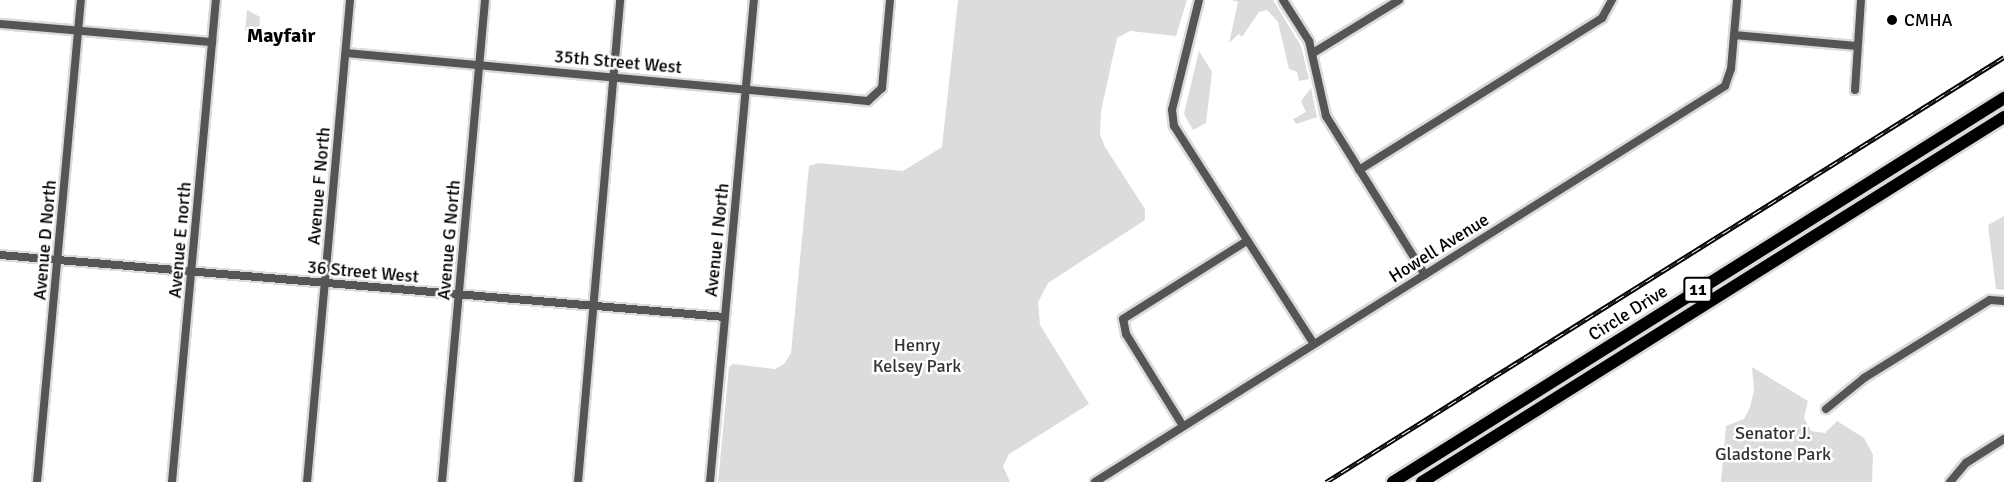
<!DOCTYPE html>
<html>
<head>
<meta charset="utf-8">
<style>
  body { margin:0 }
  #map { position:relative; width:2004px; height:482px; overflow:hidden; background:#fff; font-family:Signika,sans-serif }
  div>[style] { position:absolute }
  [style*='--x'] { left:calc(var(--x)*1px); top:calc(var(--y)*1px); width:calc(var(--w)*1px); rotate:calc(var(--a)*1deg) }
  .green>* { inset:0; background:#dcdcdc }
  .roads { filter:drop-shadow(2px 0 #dbdbdb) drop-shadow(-2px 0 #dbdbdb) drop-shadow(0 2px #dbdbdb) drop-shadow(0 -2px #dbdbdb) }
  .minor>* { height:8px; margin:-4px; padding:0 4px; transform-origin:4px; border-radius:4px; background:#555 }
  .trunk>* { height:12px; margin:-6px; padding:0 6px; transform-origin:6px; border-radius:6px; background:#000 }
  .rail>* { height:5px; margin-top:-2.5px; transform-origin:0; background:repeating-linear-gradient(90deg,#fff 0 9px,#000 0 18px); box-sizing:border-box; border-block:2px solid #000 }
  .dots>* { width:16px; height:16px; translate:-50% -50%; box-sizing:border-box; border:3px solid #fff; border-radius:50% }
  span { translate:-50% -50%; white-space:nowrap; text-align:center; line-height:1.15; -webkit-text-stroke:5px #fff; paint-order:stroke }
  .shield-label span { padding:2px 4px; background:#fff; border:2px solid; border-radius:4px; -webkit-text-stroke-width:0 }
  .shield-label { font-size:16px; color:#000; font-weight:700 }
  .poi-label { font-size:18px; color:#000 }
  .left { translate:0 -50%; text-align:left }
  .street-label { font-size:18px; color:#000 }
  .park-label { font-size:18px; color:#333 }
  .neighbourhood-label { font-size:20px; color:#000; font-weight:700 }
</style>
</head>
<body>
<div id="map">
  <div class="green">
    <div style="clip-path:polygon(958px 0,1187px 0,1176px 36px,1130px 31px,1117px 38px,1101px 111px,1100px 134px,1105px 147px,1145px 209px,1145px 220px,1048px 283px,1038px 302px,1040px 325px,1089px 404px,1009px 454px,1003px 466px,1010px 482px,718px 482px,729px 367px,733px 364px,775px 369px,784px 364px,791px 353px,809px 166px,818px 163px,903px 171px,942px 147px)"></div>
    <div style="clip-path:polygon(1231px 0,1273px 0,1301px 46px,1309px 79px,1299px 81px,1297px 72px,1289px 69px,1278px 22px,1267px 10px,1259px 12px,1242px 37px,1239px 34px,1229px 43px,1238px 2px)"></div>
    <div style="clip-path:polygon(247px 10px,260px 17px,259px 32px,245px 31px)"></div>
    <div style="clip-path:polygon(1199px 51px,1212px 72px,1206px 123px,1193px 130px,1184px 114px)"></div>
    <div style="clip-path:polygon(1311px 88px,1317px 117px,1296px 124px,1293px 119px,1306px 112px,1301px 101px)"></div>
    <div style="clip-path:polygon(2004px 216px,2004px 290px,1996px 289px,1988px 225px)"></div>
    <div style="clip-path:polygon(1752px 367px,1808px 401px,1804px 418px,1811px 431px,1825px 433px,1837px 421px,1864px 438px,1873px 455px,1872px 482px,1721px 482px,1726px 426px,1744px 419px,1750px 407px,1754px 391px)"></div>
  </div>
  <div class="roads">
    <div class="minor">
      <div style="--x:1199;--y:0;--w:113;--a:103.8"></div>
      <div style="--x:1172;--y:110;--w:16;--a:83"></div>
      <div style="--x:1174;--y:126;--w:259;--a:57.3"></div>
      <div style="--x:1283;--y:0;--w:49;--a:57.6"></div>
      <div style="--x:1309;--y:41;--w:77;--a:77.2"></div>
      <div style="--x:1326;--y:116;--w:187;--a:58.1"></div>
      <div style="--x:0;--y:24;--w:213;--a:4.9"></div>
      <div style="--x:1734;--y:35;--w:123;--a:5.1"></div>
      <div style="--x:346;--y:53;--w:524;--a:5.25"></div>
      <div style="--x:868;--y:101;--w:19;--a:-43"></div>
      <div style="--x:882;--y:88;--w:88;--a:-84.8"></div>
      <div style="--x:1313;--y:53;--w:101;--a:-31.6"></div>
      <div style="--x:1855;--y:90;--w:90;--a:-86.2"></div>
      <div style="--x:1359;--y:170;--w:287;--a:-32"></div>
      <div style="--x:1602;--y:18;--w:21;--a:-61"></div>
      <div style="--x:0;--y:255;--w:727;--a:4.89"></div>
      <div style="--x:1826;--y:409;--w:49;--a:-39.2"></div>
      <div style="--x:1864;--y:378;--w:148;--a:-31.8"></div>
      <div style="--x:1990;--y:300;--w:14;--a:4"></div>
      <div style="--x:1183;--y:426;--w:108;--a:-121.8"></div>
      <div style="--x:1126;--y:334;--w:15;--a:-101"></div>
      <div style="--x:1123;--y:319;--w:146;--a:-32.2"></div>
      <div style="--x:37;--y:482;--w:484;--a:-84.8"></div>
      <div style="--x:172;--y:482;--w:484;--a:-84.8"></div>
      <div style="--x:307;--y:482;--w:484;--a:-84.9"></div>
      <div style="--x:442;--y:482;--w:484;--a:-84.9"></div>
      <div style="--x:578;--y:482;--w:484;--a:-85"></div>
      <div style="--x:710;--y:482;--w:484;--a:-84.8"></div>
      <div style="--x:1095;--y:482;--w:744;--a:-32.15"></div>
      <div style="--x:1725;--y:86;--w:18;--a:-71"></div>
      <div style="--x:1731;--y:69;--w:69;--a:-85"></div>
      <div style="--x:1950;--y:482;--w:25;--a:-50"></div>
      <div style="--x:1966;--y:463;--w:45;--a:-32.3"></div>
    </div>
    <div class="trunk">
      <div style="--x:1393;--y:482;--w:722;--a:-32.15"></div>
      <div style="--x:1422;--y:482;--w:687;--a:-32.09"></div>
    </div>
  </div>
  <div class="rail">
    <div style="--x:1326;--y:482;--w:800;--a:-32.08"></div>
  </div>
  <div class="dots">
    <div style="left:1892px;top:20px;background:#000"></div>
  </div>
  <div class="shield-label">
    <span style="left:1698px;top:290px">11</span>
  </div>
  <div class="poi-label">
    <span class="left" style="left:1904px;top:20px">CMHA</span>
  </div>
  <div class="street-label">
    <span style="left:618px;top:62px;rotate:5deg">35th Street West</span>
    <span style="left:319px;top:186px;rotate:-85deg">Avenue F North</span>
    <span style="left:45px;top:240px;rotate:-85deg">Avenue D North</span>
    <span style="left:180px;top:240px;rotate:-85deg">Avenue E north</span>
    <span style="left:449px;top:240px;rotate:-85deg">Avenue G North</span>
    <span style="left:717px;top:240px;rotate:-84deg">Avenue I North</span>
    <span style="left:1439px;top:248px;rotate:-32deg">Howell Avenue</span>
    <span style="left:363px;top:272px;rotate:5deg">36 Street West</span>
    <span style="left:1628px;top:313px;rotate:-32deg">Circle Drive</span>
  </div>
  <div class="park-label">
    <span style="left:917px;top:356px">Henry<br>Kelsey Park</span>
    <span style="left:1773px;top:444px">Senator J.<br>Gladstone Park</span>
  </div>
  <div class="neighbourhood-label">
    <span style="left:281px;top:35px">Mayfair</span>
  </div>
</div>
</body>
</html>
